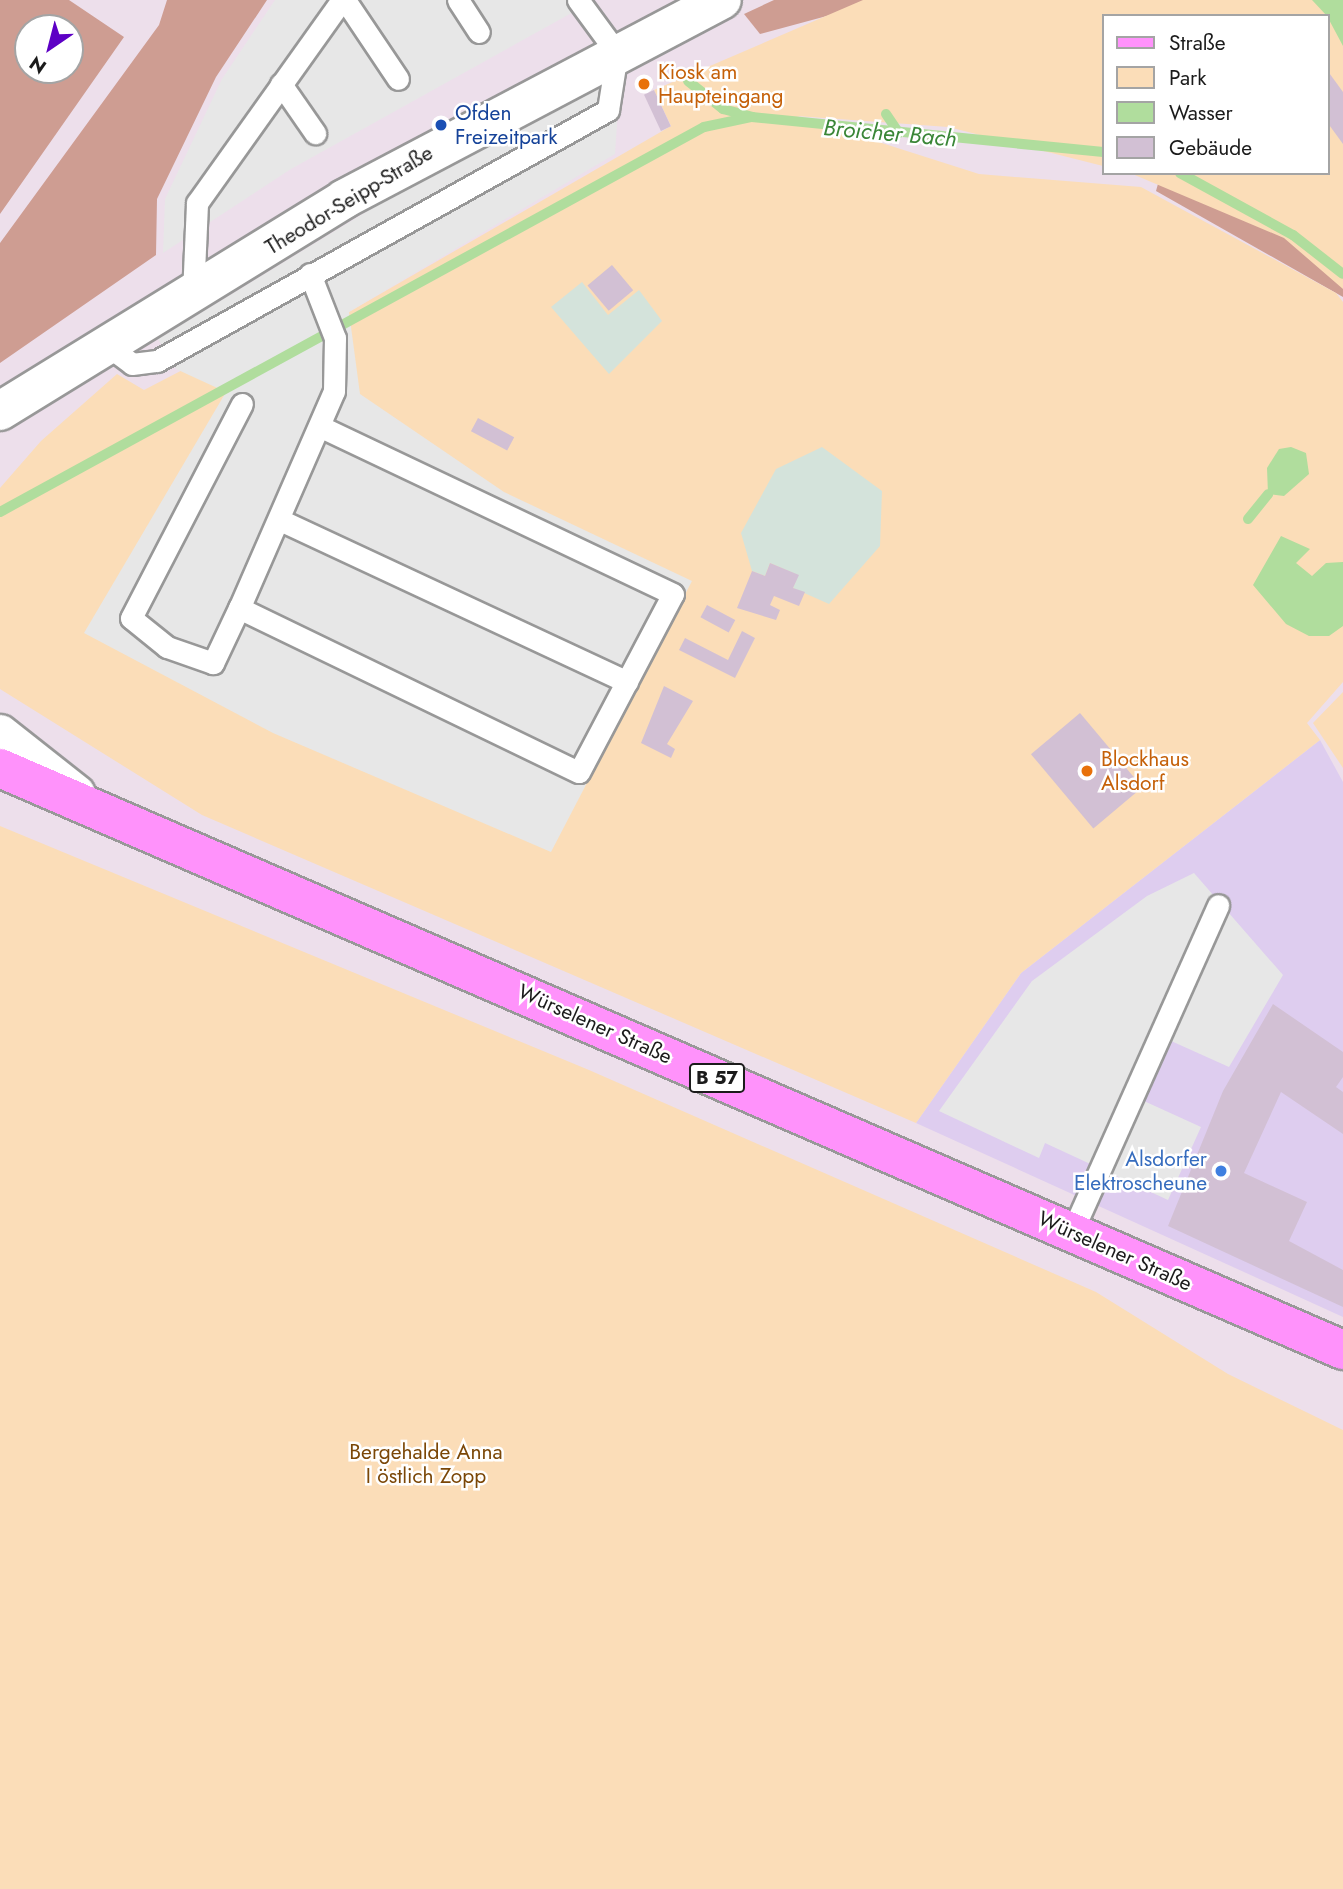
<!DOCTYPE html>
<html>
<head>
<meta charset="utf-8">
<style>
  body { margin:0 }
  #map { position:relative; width:1343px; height:1889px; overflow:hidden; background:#eddfeb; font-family:Jost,sans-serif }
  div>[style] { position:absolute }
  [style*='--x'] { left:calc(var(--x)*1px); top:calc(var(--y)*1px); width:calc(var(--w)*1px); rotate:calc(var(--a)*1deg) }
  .commercial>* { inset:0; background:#decdef }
  .forest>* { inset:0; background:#ce9d92 }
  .park>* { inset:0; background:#fbddb8 }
  .parking>* { inset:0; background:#e7e7e7 }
  .plaza>* { inset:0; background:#d4e3db }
  .water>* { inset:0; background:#b0dd9d }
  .stream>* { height:10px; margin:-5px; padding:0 5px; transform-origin:5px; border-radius:5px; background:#b0dd9d }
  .building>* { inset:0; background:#d2c0d4; transform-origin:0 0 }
  .roads { filter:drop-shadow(2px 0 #989898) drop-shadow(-2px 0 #989898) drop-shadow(0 2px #989898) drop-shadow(0 -2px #989898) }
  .service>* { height:21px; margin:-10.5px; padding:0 10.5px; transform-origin:10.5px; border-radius:10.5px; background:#fff }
  .tertiary>* { height:38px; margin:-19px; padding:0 19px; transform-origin:19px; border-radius:19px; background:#fff }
  .primary>* { height:38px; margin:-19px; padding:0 19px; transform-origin:19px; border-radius:19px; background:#ff92fb }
  .dots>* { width:19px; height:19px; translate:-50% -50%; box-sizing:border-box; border:4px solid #fff; border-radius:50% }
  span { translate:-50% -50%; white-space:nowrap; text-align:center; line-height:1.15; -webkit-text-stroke:5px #fff; paint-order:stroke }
  .shield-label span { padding:2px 5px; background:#fff; border:2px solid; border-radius:5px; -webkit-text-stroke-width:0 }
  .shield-label { font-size:19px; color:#1b1b1b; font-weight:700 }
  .food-label { font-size:21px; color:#c56008 }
  .left { translate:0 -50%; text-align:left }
  .transit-label { font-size:21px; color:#164399 }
  .street-label { font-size:21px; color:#1b1b1b }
  .shop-label { font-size:21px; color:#366cbe }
  .right { translate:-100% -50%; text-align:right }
  .park-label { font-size:21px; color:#7b4707 }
  .water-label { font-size:23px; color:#3a8637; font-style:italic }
  .legend { position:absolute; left:1102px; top:14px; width:228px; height:161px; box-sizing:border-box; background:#fff; border:2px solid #a4a4a4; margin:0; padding:9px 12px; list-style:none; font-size:21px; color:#1b1b1b }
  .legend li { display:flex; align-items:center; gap:14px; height:35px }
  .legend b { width:35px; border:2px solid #a4a4a4 }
  .north { position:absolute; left:14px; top:14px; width:70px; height:70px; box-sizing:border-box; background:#fff; border:2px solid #a4a4a4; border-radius:50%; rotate:215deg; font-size:19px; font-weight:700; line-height:28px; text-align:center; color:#1b1b1b }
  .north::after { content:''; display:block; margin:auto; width:24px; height:32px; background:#5d00c5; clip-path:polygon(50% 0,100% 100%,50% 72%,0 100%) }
</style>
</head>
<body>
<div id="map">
  <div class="commercial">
    <div style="clip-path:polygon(1320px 740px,1343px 782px,1343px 1317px,916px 1123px,1021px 973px)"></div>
  </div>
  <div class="forest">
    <div style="clip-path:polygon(evenodd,0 0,69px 0,124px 37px,0 214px,0 0,28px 28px,70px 28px,70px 70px,28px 70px,28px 28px)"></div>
    <div style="clip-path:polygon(167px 0,267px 0,216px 77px,157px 199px,156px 255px,0 363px,0 243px,159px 25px)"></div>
    <div style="clip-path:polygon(774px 0,886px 0,760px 34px,744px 14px)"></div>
    <div style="clip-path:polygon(1343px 149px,1343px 297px,1156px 191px,1161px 173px,1327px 173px)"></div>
  </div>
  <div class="park">
    <div style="clip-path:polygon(863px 0,1343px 0,1343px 289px,1284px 238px,1130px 173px,1327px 173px,1327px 16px,1103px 16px,1103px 166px,948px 127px,797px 116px,979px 174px,1141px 187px,1336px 293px,1343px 302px,1343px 682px,1307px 723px,1320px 740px,1021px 973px,916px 1123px,202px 815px,0 689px,0 488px,41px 441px,117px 374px,144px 390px,315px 301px,349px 312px,671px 126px,654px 90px)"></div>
    <div style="clip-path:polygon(1343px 692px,1343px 768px,1313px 723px)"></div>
    <div style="clip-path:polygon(0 826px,589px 1070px,1096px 1292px,1228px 1374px,1343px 1430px,1343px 1889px,0 1889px)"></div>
  </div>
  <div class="parking">
    <div style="clip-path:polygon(275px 0,595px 0,291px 169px,163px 253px,165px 199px,222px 79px)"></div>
    <div style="clip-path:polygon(621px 65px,615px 154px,349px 312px,360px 394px,504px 492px,692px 581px,551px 852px,273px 733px,84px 633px,226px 392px,176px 369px,158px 339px,489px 137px)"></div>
    <div style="clip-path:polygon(1194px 873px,1283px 975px,1229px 1067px,1160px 1036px,1133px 1096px,1201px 1127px,1168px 1200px,1045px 1143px,1039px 1158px,939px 1111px,1032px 981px,1147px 896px)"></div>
  </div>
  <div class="plaza">
    <div style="clip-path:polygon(582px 282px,608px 315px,639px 290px,662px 321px,609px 374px,551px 307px)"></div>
    <div style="clip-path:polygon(822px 447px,882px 491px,880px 546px,829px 604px,793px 588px,798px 575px,770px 563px,765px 576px,752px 571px,741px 533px,776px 469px)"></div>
  </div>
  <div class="water">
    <div style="clip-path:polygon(1312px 0,1343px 0,1343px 46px,1327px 16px)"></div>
    <div style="clip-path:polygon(1291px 447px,1306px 453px,1309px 474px,1284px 496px,1268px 494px,1267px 468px,1279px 449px)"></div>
    <div style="clip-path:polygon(1281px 536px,1310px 549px,1296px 563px,1312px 576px,1326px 563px,1343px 562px,1343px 626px,1329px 636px,1309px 636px,1286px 624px,1253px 585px)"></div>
  </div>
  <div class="stream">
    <div style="--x:688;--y:81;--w:45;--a:38.7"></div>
    <div style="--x:723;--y:109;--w:30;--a:15"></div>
    <div style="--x:752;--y:117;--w:353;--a:5.7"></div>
    <div style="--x:886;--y:114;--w:23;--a:56"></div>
    <div style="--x:1180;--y:173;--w:129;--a:28.8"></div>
    <div style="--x:1293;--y:235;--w:63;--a:38"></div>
    <div style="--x:0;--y:512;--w:802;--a:-28.67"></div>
    <div style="--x:704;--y:127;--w:49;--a:-11.8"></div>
    <div style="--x:1248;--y:519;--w:32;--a:-51"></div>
  </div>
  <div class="building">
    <div style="clip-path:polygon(1327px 70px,1343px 92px,1343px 144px,1327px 122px)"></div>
    <div style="left:654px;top:90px;width:40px;height:11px;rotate:65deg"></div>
    <div style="left:612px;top:265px;width:33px;height:32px;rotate:50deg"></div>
    <div style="left:478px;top:418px;width:41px;height:15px;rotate:28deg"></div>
    <div style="clip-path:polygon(770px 563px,799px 575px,793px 588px,805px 592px,799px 606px,774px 596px,770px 605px,780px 610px,776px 620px,737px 608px,752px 571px,765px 576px)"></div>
    <div style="left:707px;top:605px;width:32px;height:14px;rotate:28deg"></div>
    <div style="clip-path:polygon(742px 631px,755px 638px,735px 678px,679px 650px,685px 638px,728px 660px)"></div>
    <div style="clip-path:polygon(664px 686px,693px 701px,667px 744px,675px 749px,671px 758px,641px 743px)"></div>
    <div style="left:1080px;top:713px;width:97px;height:64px;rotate:50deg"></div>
    <div style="clip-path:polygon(1273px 1004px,1343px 1052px,1343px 1077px,1336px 1087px,1343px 1092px,1343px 1134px,1281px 1092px,1244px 1173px,1307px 1202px,1289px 1241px,1343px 1270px,1343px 1307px,1168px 1226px,1223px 1091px)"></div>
  </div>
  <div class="roads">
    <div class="service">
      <div style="--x:345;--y:0;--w:95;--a:56.1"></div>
      <div style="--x:458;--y:0;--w:38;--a:57"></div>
      <div style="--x:281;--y:84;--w:60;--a:55.2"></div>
      <div style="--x:310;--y:274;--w:69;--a:68.7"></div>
      <div style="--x:335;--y:338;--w:53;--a:91.1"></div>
      <div style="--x:334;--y:391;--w:237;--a:113.6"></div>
      <div style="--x:239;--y:608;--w:377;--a:25.8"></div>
      <div style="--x:579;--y:772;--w:201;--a:-62.2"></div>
      <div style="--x:673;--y:594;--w:390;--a:-154.6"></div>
      <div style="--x:193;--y:295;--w:92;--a:-87.5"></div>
      <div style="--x:197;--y:203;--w:249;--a:-54.5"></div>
      <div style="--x:111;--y:348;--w:26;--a:37"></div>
      <div style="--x:132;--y:364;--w:25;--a:-7"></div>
      <div style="--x:157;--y:361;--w:516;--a:-29.1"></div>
      <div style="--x:608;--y:110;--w:58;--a:-81"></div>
      <div style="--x:617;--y:53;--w:66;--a:-126.3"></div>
      <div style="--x:280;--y:520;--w:383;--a:25"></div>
      <div style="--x:239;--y:608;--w:61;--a:115.3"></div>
      <div style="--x:213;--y:663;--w:49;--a:-160.8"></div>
      <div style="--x:167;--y:647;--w:46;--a:-141.1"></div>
      <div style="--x:131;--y:618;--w:241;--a:-62.6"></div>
      <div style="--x:1072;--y:1232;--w:358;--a:-65.9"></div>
    </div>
    <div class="tertiary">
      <div style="--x:0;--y:411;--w:404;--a:-31.6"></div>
      <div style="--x:344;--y:199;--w:427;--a:-27.8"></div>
      <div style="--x:0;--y:734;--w:97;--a:38.3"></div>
    </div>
    <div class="primary">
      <div style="--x:0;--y:768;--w:1464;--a:23.43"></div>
    </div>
  </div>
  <div class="dots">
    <div style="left:644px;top:84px;background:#e8710a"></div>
    <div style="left:441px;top:125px;background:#1a4fb4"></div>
    <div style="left:1087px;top:771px;background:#e8710a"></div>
    <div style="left:1221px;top:1171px;background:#3f7fe0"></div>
  </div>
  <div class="shield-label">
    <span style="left:717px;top:1078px">B 57</span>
  </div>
  <div class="food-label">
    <span class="left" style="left:658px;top:84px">Kiosk am<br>Haupteingang</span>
    <span class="left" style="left:1101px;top:771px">Blockhaus<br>Alsdorf</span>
  </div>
  <div class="transit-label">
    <span class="left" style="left:455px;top:125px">Ofden<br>Freizeitpark</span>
  </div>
  <div class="street-label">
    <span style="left:349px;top:200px;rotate:-31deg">Theodor-Seipp-Straße</span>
    <span style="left:595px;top:1024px;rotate:24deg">Würselener Straße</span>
    <span style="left:1115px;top:1251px;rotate:24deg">Würselener Straße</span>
  </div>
  <div class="shop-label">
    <span class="right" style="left:1207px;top:1171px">Alsdorfer<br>Elektroscheune</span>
  </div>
  <div class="park-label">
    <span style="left:426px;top:1464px">Bergehalde Anna<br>I östlich Zopp</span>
  </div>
  <div class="water-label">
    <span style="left:890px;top:133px;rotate:5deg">Broicher Bach</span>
  </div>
  <ul class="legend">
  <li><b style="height:9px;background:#ff92fb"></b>Straße</li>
  <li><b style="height:19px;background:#fbddb8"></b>Park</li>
  <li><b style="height:19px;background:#b0dd9d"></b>Wasser</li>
  <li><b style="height:19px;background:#d2c0d4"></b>Gebäude</li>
  </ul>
  <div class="north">N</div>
</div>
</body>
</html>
